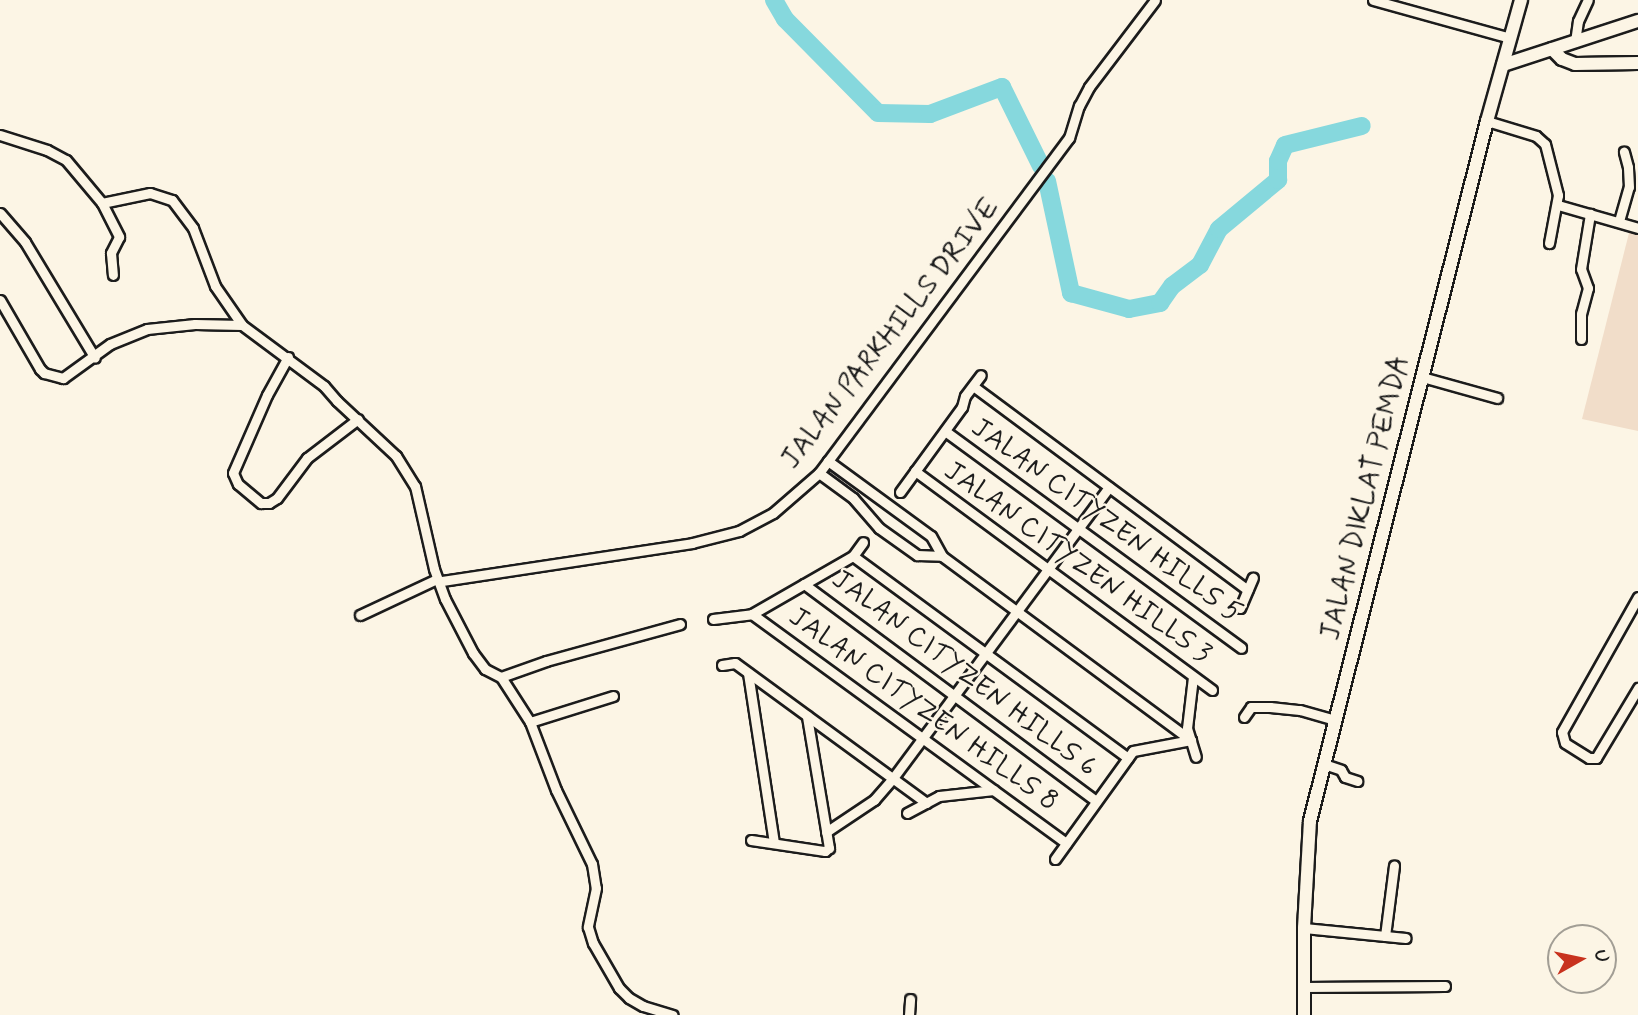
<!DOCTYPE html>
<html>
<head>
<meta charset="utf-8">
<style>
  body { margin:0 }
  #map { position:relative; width:1638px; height:1015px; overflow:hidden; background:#fcf5e5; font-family:Mynerve,sans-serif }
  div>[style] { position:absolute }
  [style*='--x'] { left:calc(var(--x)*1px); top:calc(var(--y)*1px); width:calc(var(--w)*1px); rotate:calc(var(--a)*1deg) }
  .built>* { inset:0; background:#f1ddc9 }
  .river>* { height:18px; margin:-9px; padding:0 9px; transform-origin:9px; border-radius:9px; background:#86d8dd }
  .roads { filter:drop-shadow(2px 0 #1c1c1c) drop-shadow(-2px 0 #1c1c1c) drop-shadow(0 2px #1c1c1c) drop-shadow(0 -2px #1c1c1c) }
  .street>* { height:9px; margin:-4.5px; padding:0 4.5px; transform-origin:4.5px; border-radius:4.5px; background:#fcf5e5 }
  .secondary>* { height:12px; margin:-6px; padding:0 6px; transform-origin:6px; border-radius:6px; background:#fcf5e5 }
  span { translate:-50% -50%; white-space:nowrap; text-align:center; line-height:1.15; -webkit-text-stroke:5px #fcf5e5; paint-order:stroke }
  .street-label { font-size:28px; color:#1c1c1c }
  .north { position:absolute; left:1547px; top:924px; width:70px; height:70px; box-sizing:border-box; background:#fcf5e5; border:2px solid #a29e95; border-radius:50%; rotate:81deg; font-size:19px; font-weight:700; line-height:28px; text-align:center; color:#1c1c1c }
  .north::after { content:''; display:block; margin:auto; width:24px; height:32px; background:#c8321e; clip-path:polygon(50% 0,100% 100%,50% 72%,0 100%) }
</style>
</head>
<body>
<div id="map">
  <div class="built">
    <div style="clip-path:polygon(1629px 233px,1638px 233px,1638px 431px,1582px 419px)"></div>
  </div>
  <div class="river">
    <div style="--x:774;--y:0;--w:22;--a:60"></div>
    <div style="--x:785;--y:19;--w:132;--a:45.3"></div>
    <div style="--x:878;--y:113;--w:52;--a:1.1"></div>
    <div style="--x:930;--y:114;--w:77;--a:-20.6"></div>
    <div style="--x:1002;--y:87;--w:88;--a:63.7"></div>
    <div style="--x:1047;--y:181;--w:115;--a:77.9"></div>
    <div style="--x:1071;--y:293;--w:60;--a:15.4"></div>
    <div style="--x:1129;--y:309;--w:32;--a:-11"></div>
    <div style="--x:1160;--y:303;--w:21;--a:-55"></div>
    <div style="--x:1172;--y:286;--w:35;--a:-37"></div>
    <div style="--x:1200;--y:265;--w:41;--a:-62.2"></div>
    <div style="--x:1219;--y:229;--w:77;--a:-39.7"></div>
    <div style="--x:1278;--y:180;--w:19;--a:-90"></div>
    <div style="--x:1278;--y:161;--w:17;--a:-66"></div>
    <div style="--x:1285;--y:145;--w:79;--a:-13.9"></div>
  </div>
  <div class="roads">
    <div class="street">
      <div style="--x:1373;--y:0;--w:142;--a:15.5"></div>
      <div style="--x:1575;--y:42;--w:21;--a:-82"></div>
      <div style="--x:1578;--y:21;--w:23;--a:-65"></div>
      <div style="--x:1487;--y:121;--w:51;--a:17"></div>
      <div style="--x:1536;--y:136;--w:12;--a:42"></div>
      <div style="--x:1545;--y:144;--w:53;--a:75.7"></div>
      <div style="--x:1558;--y:195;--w:49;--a:100.6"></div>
      <div style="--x:0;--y:135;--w:49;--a:17.7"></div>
      <div style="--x:47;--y:150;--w:21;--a:28"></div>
      <div style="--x:66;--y:160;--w:56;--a:50.1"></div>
      <div style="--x:102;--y:203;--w:49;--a:-11.8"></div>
      <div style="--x:150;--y:193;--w:23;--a:18"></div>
      <div style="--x:172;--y:200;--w:35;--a:53"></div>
      <div style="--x:193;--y:228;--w:62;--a:69.2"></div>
      <div style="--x:215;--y:286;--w:47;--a:55.3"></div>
      <div style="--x:242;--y:325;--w:102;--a:36.6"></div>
      <div style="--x:324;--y:386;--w:20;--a:49"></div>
      <div style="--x:337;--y:401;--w:81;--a:43"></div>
      <div style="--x:396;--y:456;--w:36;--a:58"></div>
      <div style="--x:415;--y:486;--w:85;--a:77.1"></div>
      <div style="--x:434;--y:569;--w:32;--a:70"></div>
      <div style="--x:445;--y:599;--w:61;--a:62.6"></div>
      <div style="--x:473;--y:653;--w:20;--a:53"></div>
      <div style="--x:485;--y:669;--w:18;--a:27"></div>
      <div style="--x:501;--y:677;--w:54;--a:57.2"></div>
      <div style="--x:530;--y:722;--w:73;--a:69.1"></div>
      <div style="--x:556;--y:790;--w:82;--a:64.1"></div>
      <div style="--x:592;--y:864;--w:24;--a:81"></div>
      <div style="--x:596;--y:888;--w:40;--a:102"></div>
      <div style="--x:588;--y:927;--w:17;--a:73"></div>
      <div style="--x:593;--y:943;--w:52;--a:60"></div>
      <div style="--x:619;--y:988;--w:14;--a:45"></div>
      <div style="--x:629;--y:998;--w:16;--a:30"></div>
      <div style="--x:643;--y:1006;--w:31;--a:17"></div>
      <div style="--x:102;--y:203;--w:38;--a:63"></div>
      <div style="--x:119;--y:237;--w:18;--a:117"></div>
      <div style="--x:111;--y:253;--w:22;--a:85"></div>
      <div style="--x:1558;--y:205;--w:83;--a:16"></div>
      <div style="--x:0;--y:213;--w:38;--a:49"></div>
      <div style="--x:25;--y:242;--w:135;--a:58.9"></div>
      <div style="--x:1619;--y:221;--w:35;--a:-74"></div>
      <div style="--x:1629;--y:187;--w:20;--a:-93"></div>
      <div style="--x:1628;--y:167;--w:16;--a:-105"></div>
      <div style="--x:0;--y:300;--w:80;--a:59.9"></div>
      <div style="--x:40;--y:369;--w:6;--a:45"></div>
      <div style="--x:44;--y:373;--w:20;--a:15"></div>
      <div style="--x:63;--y:378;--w:58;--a:-35.9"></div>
      <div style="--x:110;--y:344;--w:40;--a:-22"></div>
      <div style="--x:147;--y:329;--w:48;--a:-5.9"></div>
      <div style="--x:195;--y:324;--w:47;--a:1.2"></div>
      <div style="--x:1581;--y:339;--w:25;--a:-90"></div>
      <div style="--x:1581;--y:314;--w:27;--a:-75"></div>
      <div style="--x:1588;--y:288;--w:20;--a:-110"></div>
      <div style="--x:1581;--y:269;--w:56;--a:-80.7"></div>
      <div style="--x:288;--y:357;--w:43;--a:118.9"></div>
      <div style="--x:267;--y:395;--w:85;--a:113.6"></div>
      <div style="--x:233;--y:473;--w:12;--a:66"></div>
      <div style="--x:238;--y:484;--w:30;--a:40"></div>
      <div style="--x:261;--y:503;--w:8;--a:0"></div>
      <div style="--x:269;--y:503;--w:9;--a:-32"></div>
      <div style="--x:277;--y:498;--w:50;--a:-53.1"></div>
      <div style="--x:307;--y:458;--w:64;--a:-37.4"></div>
      <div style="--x:1422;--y:377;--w:78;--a:15.6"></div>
      <div style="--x:973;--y:386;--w:342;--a:36.6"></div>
      <div style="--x:945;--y:431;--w:367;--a:36.2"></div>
      <div style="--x:828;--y:461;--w:127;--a:36.1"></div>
      <div style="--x:931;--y:536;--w:23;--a:61"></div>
      <div style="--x:942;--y:556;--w:310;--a:36.5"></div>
      <div style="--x:915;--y:471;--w:369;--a:36.4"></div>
      <div style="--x:819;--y:473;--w:42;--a:36.3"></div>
      <div style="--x:853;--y:498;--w:40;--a:49"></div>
      <div style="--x:879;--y:528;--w:47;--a:35.4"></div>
      <div style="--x:917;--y:555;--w:25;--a:2"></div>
      <div style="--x:900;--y:492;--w:105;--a:-53.9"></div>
      <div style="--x:962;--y:407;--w:11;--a:-75"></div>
      <div style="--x:965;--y:396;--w:26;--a:-53"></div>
      <div style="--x:853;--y:556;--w:341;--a:36.3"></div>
      <div style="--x:442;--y:581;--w:253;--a:-8.6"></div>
      <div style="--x:692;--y:543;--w:49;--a:-14.3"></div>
      <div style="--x:739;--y:531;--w:38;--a:-28"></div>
      <div style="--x:773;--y:513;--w:61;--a:-41"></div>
      <div style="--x:819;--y:473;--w:15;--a:-53"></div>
      <div style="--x:828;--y:461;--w:403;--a:-53.3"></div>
      <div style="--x:1069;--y:138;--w:34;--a:-73"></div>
      <div style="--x:1079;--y:106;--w:21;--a:-62"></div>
      <div style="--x:1089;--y:87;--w:109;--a:-52.8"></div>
      <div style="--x:804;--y:584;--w:364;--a:36.6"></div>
      <div style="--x:1638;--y:597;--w:155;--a:119.4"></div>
      <div style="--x:1562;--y:732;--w:11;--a:75"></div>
      <div style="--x:1565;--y:743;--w:28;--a:32"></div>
      <div style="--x:1589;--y:758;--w:7;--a:0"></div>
      <div style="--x:1596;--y:758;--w:82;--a:-59"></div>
      <div style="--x:1240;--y:608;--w:33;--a:-67"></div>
      <div style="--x:752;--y:614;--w:389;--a:36.1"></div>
      <div style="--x:360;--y:615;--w:85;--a:-25.1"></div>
      <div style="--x:713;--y:619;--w:39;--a:-7"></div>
      <div style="--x:752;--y:614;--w:116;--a:-29.9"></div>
      <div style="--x:853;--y:556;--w:17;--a:-54"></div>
      <div style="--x:722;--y:665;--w:13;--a:-9"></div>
      <div style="--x:735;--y:663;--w:237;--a:36.2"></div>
      <div style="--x:748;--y:673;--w:171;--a:81.3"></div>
      <div style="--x:501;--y:677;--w:48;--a:-19.6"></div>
      <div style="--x:546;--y:661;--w:139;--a:-15.4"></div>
      <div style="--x:1193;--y:677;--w:51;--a:96.7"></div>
      <div style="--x:1187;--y:728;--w:30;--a:73"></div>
      <div style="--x:1244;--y:717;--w:12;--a:-55"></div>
      <div style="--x:1251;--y:707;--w:19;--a:0"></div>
      <div style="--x:1270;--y:707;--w:30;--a:6"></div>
      <div style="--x:1300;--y:710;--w:37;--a:16"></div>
      <div style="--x:530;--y:722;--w:87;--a:-17.4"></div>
      <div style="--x:1324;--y:764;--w:18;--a:19"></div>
      <div style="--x:1341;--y:770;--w:8;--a:60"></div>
      <div style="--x:1345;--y:777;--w:13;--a:18"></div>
      <div style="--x:907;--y:813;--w:36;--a:-28"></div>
      <div style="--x:939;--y:796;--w:55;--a:-6.2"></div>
      <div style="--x:826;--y:832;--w:58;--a:-33.7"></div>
      <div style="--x:874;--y:800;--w:29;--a:-49"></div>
      <div style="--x:893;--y:778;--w:362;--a:-53.4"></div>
      <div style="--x:751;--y:840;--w:75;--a:8.5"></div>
      <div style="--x:825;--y:851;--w:5;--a:-37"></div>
      <div style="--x:829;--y:848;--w:134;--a:-99.5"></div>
      <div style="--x:1055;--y:859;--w:133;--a:-54.2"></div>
      <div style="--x:1133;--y:751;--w:59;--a:-10.7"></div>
      <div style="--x:1304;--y:928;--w:102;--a:5.6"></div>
      <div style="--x:1385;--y:936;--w:71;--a:-82.7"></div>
      <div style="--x:1304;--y:987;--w:141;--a:-0.4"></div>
      <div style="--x:909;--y:1015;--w:16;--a:-86"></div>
    </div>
    <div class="secondary">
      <div style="--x:1552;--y:49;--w:14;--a:45"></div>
      <div style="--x:1562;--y:59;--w:14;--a:21"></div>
      <div style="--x:1575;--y:64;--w:63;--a:-0.9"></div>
      <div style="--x:1503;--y:65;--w:142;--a:-18.1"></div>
      <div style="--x:1304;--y:1015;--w:87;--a:-90"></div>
      <div style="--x:1304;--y:928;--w:107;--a:-86.8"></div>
      <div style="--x:1310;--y:821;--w:722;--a:-75.81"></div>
      <div style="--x:1487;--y:121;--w:126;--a:-74.3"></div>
    </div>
  </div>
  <div class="street-label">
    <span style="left:891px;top:334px;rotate:-52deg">JALAN PARKHILLS DRIVE</span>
    <span style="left:1366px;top:498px;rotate:-76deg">JALAN DIKLAT PEMDA</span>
    <span style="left:1106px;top:521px;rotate:36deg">JALAN CITYZEN HILLS 5</span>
    <span style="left:1077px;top:563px;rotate:36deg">JALAN CITYZEN HILLS 3</span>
    <span style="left:964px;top:674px;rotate:37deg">JALAN CITYZEN HILLS 6</span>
    <span style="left:923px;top:710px;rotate:36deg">JALAN CITYZEN HILLS 8</span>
  </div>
  <div class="north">U</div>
</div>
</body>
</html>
